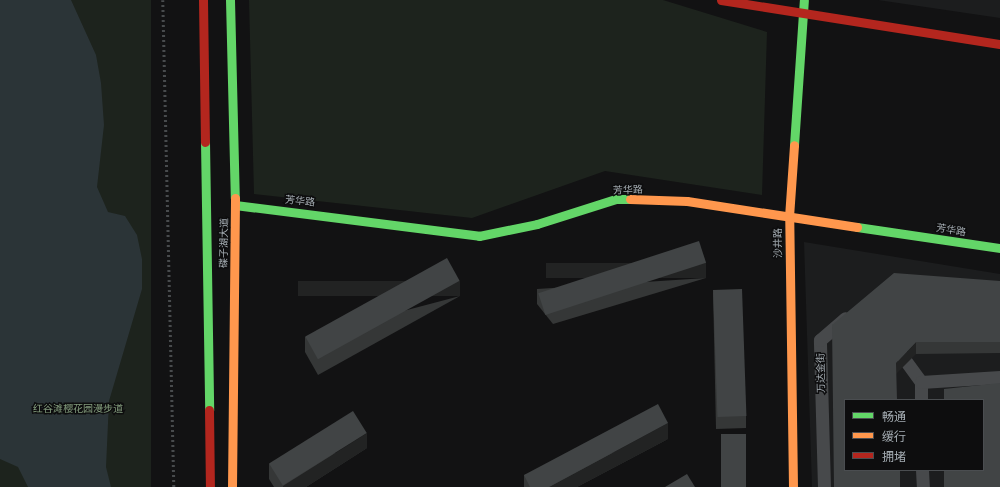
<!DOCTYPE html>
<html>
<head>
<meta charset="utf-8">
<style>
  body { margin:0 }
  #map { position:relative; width:1000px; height:487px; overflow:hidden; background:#121213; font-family:Raleway,"Noto Sans SC",sans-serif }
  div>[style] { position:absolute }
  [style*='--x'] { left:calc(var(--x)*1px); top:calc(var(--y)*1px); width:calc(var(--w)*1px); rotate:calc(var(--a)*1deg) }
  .built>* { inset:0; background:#1c1d1e }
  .green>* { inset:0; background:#1d231d; transform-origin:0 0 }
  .water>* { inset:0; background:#2b3437 }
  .path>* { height:2.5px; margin-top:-1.25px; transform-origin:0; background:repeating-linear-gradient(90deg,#484b4d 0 2px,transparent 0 5px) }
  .street>* { height:13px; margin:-6.5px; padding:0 6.5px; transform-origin:6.5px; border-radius:6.5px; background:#47494b }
  .fast>* { height:9px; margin:-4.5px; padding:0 4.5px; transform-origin:4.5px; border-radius:4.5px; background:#63d668 }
  .slow>* { height:9px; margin:-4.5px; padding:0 4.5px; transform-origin:4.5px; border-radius:4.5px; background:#ff974d }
  .jam>* { height:9px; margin:-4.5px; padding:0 4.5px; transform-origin:4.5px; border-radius:4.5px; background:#b3261e }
  .wall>* { inset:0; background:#353737 }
  .shaded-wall>* { inset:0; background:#222323; transform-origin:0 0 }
  .building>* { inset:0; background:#414445; transform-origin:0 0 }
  span { translate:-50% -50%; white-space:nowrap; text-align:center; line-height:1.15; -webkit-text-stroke:3px #0d0d0e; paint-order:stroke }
  .street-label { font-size:10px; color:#a5adb3 }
  .park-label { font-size:10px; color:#839c7d }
  .legend { position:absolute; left:844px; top:399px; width:140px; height:72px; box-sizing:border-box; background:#0d0d0e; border:1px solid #4a4d50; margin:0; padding:5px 7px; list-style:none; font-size:12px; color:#a5adb3 }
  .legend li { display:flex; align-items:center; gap:8px; height:20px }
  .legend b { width:20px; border:1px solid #4a4d50 }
</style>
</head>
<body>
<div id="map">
  <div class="built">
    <div style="clip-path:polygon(878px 0,1000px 0,1000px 18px)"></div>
    <div style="clip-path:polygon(evenodd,804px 242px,1000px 274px,1000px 487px,812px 487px,804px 242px,845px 400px,983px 400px,983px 470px,845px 470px,845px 400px)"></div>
  </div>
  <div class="green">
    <div style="left:0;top:0;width:151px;height:487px"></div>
    <div style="clip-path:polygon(249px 0,663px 0,767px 32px,762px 195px,605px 171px,472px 218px,254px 194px)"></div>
  </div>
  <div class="water">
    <div style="clip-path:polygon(0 0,71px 0,96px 55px,101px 83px,104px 125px,97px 187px,108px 212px,125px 216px,137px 235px,142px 259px,142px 289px,109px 401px,106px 467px,111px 487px,28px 487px,18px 467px,0 459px)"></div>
  </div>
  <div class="path">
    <div style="--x:163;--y:0;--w:487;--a:88.7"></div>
  </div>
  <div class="street">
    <div style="--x:897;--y:349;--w:41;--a:54"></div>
    <div style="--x:921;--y:382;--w:18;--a:90"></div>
    <div style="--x:921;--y:382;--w:79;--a:-3.6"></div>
    <div style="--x:922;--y:470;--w:17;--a:87"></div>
    <div style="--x:824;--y:487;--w:147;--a:-91.6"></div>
    <div style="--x:820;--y:340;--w:33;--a:-41"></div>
  </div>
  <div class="fast">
    <div style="--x:230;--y:0;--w:198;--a:88.6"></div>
    <div style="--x:205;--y:142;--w:268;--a:89.1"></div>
    <div style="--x:794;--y:145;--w:145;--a:-86.1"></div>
    <div style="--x:235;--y:205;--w:246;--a:7.2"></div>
    <div style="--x:479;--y:236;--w:59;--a:-11.7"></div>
    <div style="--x:537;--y:224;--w:83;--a:-17.6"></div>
    <div style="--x:616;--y:199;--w:14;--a:0"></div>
    <div style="--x:857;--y:227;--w:145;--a:8.4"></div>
  </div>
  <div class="slow">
    <div style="--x:630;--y:199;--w:57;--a:2"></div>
    <div style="--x:687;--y:201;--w:172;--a:8.7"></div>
    <div style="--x:232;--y:487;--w:289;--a:-89.4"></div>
    <div style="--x:793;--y:487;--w:270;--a:-90.8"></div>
    <div style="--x:789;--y:217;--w:72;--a:-86"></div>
  </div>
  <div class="jam">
    <div style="--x:203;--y:0;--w:142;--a:89.2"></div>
    <div style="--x:721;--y:0;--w:282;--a:9"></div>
    <div style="--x:209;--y:410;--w:77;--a:89.3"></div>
  </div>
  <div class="wall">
    <div style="clip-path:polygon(706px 278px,553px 324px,537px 304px,537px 289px)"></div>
    <div style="clip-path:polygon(1000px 281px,1000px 353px,916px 354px,832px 325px)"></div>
    <div style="clip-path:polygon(713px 290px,746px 416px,746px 428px,716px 429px)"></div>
    <div style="clip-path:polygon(460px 296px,318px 375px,305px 352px,305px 337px)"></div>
    <div style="clip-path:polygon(668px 439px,577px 487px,524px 487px,524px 475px)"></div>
    <div style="clip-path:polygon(367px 448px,306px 487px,274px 487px,269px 479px,269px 464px)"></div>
  </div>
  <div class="shaded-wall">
    <div style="left:706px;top:263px;width:15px;height:160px;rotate:90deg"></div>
    <div style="left:460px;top:281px;width:15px;height:162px;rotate:90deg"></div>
    <div style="clip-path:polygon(916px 342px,916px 354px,896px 374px,896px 363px)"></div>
    <div style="clip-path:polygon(668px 423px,668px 439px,577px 487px,549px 487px)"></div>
    <div style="clip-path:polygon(367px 433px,367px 448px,306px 487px,283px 487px,283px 486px)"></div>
  </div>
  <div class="building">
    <div style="left:699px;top:241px;width:23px;height:169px;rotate:72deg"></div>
    <div style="left:447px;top:258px;width:26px;height:162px;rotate:61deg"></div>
    <div style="clip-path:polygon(894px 273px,1000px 281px,1000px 342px,916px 342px,896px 363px,897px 400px,845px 400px,845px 470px,900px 470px,900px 487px,834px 487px,832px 325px)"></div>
    <div style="left:742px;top:289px;width:127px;height:29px;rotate:88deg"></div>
    <div style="clip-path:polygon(1000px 383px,1000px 487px,944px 487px,944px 470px,983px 470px,983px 400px,944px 400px,944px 389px)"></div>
    <div style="clip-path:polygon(658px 404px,668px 423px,549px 487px,530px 487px,524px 475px)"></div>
    <div style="left:353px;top:411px;width:26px;height:99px;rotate:58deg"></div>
    <div style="left:721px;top:434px;width:25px;height:53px"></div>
    <div style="clip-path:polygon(687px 474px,695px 487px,665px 487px)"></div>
  </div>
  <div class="street-label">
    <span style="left:628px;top:190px;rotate:-2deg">芳华路</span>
    <span style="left:300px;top:201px;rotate:6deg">芳华路</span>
    <span style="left:951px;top:230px;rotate:9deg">芳华路</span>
    <span style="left:224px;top:243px;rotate:-89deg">碟子湖大道</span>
    <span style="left:778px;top:243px;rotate:-91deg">沙井路</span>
    <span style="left:821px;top:373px;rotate:-91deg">万达金街</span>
  </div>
  <div class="park-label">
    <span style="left:78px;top:409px">红谷滩樱花园漫步道</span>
  </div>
  <ul class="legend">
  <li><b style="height:5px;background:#63d668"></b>畅通</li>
  <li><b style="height:5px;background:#ff974d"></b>缓行</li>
  <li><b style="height:5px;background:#b3261e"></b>拥堵</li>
  </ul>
</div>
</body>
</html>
